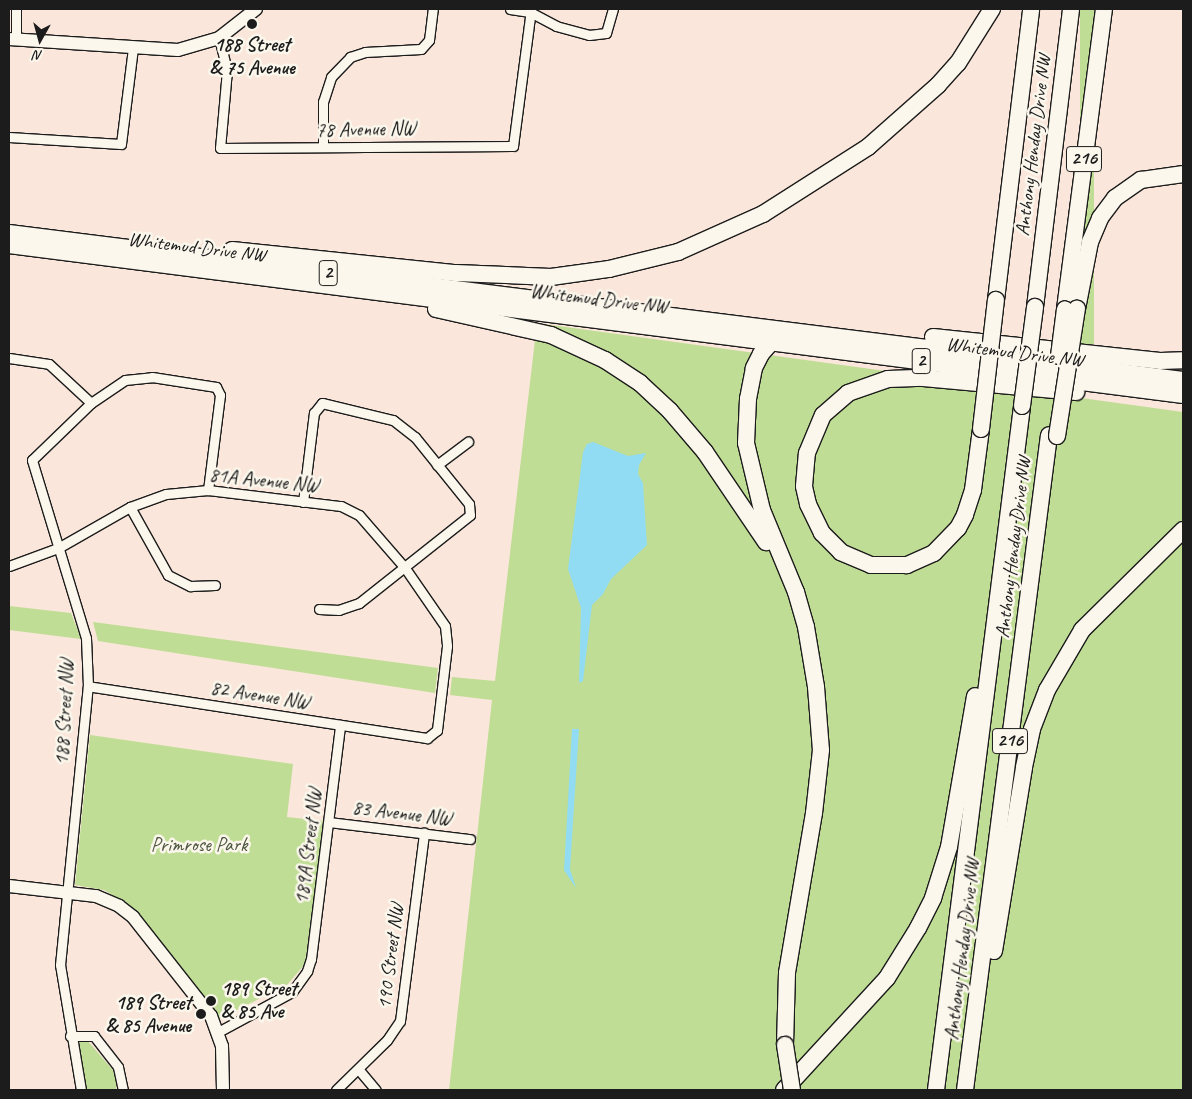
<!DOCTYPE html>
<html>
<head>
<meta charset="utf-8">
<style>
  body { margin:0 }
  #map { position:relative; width:1192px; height:1099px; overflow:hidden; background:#fae6da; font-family:Caveat,sans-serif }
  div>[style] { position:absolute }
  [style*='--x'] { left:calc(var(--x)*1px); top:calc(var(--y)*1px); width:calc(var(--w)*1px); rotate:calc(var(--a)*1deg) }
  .green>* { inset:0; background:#c0dd95; transform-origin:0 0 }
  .water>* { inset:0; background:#91dcf2 }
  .roads { filter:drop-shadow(1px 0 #1c1c1c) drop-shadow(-1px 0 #1c1c1c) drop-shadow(0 1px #1c1c1c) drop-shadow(0 -1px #1c1c1c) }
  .street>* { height:9px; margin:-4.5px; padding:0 4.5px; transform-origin:4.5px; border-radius:4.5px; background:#fbf7ec }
  .secondary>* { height:12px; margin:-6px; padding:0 6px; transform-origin:6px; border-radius:6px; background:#fbf7ec }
  .highway>* { height:16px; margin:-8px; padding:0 8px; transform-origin:8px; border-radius:8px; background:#fbf7ec }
  .bridges { filter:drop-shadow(1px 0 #1c1c1c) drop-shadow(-1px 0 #1c1c1c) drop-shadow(0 1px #1c1c1c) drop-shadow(0 -1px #1c1c1c) }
  .highway-bridge>* { height:16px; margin:-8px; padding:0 8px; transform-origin:8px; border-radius:8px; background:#fbf7ec }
  .dots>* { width:14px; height:14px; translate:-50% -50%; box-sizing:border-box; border:2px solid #fbf7ec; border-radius:50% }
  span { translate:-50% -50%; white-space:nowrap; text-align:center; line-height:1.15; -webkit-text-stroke:5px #fbf7ec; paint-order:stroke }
  .shield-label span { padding:1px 4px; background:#fbf7ec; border:1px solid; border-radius:4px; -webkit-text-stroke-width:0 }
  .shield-label { font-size:19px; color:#1c1c1c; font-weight:700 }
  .poi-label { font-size:20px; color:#1c1c1c; font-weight:700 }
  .left { translate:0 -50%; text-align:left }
  .right { translate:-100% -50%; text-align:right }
  .street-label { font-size:20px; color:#1c1c1c }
  .park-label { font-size:20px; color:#4d5640 }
  .frame { position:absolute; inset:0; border:10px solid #1c1c1c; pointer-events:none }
  .north { position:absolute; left:15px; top:15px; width:50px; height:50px; -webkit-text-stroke:4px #fbf7ec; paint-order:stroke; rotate:187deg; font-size:14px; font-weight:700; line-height:20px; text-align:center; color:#1c1c1c }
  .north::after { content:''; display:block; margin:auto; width:18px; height:22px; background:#1c1c1c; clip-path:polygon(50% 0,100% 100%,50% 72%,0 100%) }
</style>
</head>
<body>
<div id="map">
  <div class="green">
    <div style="left:1080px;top:9px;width:14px;height:335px"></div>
    <div style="clip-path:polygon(537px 323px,1183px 412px,1183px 1090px,449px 1090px,492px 700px,450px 695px,452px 677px,495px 681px)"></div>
    <div style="clip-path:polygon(9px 606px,71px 613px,81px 639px,9px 630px)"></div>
    <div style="clip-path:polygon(93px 622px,438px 668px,435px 693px,98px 641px)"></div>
    <div style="clip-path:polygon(90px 735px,293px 764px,287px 817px,324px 821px,305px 964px,287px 985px,219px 1019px,130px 906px,104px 890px,75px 885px)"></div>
    <div style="clip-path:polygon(82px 1040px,87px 1040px,112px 1069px,117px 1078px,116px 1090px,84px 1090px,76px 1045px)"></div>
  </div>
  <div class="water">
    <div style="clip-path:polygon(593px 442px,628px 456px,646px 453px,639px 465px,638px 474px,643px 483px,647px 545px,611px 579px,603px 594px,592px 605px,583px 681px,579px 683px,581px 608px,568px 569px,583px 452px,587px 444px)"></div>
    <div style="clip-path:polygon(572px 729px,579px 729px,570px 869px,576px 888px,564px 870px)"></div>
  </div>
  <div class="roads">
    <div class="street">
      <div style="--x:510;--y:9;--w:20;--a:9"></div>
      <div style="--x:530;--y:12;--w:30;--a:28"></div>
      <div style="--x:556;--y:26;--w:34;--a:15"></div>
      <div style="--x:589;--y:35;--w:17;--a:-7"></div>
      <div style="--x:606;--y:33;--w:25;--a:-74"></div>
      <div style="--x:219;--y:38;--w:33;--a:76"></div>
      <div style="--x:227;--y:70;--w:78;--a:95.1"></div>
      <div style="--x:220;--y:148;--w:293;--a:-0.4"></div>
      <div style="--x:513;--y:146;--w:138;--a:-82.5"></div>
      <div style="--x:16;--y:39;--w:30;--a:-90"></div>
      <div style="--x:9;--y:137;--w:112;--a:3.6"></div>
      <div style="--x:121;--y:144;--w:98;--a:-82.9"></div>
      <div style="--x:323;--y:147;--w:45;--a:-90"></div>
      <div style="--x:323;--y:102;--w:26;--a:-72"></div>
      <div style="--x:331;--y:77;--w:28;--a:-46"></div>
      <div style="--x:350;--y:57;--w:16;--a:-18"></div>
      <div style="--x:365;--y:52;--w:56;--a:-3.1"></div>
      <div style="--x:421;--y:49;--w:12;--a:-48"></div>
      <div style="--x:429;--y:40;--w:31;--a:-83"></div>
      <div style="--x:9;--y:358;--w:40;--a:8.5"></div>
      <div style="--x:49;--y:364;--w:57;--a:42.9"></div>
      <div style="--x:437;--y:465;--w:39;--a:-37"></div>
      <div style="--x:303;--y:502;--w:90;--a:-83"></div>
      <div style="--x:314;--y:413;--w:13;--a:-51"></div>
      <div style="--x:322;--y:403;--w:73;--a:13.5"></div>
      <div style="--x:393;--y:420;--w:28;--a:38"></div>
      <div style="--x:415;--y:437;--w:86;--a:51.1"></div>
      <div style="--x:469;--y:504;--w:11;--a:85"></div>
      <div style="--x:470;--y:515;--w:142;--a:141.6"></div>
      <div style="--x:359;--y:603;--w:21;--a:161"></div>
      <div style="--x:339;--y:610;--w:20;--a:-177"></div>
      <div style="--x:130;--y:507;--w:78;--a:60.8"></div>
      <div style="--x:168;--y:575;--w:25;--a:27"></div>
      <div style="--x:190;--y:586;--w:25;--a:-2"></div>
      <div style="--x:9;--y:566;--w:52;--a:-20.2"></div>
      <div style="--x:58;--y:548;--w:83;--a:-29.7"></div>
      <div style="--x:130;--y:507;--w:38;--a:-20"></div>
      <div style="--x:166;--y:494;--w:42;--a:-5.4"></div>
      <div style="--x:208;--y:490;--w:134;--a:6.9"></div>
      <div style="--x:341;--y:506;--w:20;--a:27"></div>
      <div style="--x:359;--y:515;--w:70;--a:49"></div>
      <div style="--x:405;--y:568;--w:70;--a:55.4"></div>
      <div style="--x:445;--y:626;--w:20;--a:84"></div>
      <div style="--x:447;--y:646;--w:85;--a:96.8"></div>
      <div style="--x:437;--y:730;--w:13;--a:141"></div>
      <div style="--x:427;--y:738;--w:343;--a:-171.3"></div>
      <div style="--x:329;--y:822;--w:142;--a:6.9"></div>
      <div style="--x:218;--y:1032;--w:84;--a:-28.4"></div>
      <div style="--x:292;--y:992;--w:26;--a:-54"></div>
      <div style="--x:307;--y:971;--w:13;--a:-72"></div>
      <div style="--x:311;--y:959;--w:236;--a:-82.9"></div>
      <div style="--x:70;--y:1036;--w:24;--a:0"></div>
      <div style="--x:94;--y:1036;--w:39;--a:52"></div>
      <div style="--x:118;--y:1067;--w:24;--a:78"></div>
      <div style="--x:359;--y:1070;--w:26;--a:50"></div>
      <div style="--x:81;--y:1090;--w:127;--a:-99.5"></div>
      <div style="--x:60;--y:965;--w:280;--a:-84.3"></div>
      <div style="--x:88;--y:686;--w:48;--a:-92.4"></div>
      <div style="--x:86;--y:638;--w:186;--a:-106.9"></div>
      <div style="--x:32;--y:460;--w:82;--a:-44"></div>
      <div style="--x:91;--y:403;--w:41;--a:-34.1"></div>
      <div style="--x:125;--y:380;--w:27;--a:-6"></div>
      <div style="--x:152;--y:377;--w:65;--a:8.9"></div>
      <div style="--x:216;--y:387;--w:9;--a:63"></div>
      <div style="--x:220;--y:395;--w:96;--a:97.2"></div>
      <div style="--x:336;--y:1090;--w:71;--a:-44.4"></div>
      <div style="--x:387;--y:1040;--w:23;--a:-56"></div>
      <div style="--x:400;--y:1021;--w:190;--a:-82.7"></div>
    </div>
    <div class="secondary">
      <div style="--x:9;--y:39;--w:169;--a:3.7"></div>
      <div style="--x:178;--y:50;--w:43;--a:-16.3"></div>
      <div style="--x:219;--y:38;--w:47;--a:-38.1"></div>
      <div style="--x:9;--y:886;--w:88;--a:6.6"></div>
      <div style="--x:96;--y:896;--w:25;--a:23"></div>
      <div style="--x:119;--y:906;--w:18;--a:38"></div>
      <div style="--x:133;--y:917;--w:126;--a:51.8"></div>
      <div style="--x:211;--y:1016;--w:32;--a:70"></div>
      <div style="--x:222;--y:1046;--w:44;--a:88.7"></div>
    </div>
    <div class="highway">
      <div style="--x:9;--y:233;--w:1183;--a:7.14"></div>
      <div style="--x:9;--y:245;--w:1184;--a:7.28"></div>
      <div style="--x:232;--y:250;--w:225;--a:5.9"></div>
      <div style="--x:456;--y:273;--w:95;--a:2.4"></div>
      <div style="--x:551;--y:277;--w:59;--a:-7.9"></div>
      <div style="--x:609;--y:269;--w:71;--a:-13.8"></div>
      <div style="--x:678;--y:252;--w:93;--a:-24.1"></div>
      <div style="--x:763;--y:214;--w:125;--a:-32.5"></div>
      <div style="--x:868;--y:147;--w:94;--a:-41.5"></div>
      <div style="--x:938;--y:85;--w:30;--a:-48"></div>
      <div style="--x:958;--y:63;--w:64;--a:-57.8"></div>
      <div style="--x:996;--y:300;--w:293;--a:-83.1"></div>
      <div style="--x:1035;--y:307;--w:300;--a:-83.1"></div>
      <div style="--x:436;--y:309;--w:118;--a:12.7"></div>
      <div style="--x:551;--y:335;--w:60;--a:24.8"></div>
      <div style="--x:605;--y:360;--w:42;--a:33.3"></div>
      <div style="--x:640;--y:383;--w:41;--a:43"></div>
      <div style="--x:670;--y:411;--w:54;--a:49.5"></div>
      <div style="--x:705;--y:452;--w:109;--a:55.9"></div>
      <div style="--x:1065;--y:309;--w:303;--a:-82.6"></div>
      <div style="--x:1077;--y:309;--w:68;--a:-79"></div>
      <div style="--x:1090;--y:242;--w:26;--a:-67"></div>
      <div style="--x:1100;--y:218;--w:25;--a:-53"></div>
      <div style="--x:1115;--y:198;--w:32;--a:-35"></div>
      <div style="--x:1141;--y:180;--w:42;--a:-8.1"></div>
      <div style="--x:777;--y:336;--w:24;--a:132"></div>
      <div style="--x:761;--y:354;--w:16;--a:117"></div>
      <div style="--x:754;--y:368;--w:32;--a:101"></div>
      <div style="--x:748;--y:399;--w:44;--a:92.6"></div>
      <div style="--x:746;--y:443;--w:69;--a:76.6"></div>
      <div style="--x:762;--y:510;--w:89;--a:67.5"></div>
      <div style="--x:796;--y:592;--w:36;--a:74"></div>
      <div style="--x:806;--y:627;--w:61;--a:80.5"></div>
      <div style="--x:816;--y:687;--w:63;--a:85.5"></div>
      <div style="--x:821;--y:750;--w:63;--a:96.3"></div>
      <div style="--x:814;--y:813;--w:162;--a:99.6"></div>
      <div style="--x:787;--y:973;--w:72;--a:91.6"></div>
      <div style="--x:933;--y:337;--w:228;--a:6"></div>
      <div style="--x:1160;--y:361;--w:23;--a:-2"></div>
      <div style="--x:981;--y:429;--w:62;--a:97.5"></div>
      <div style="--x:973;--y:490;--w:26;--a:108"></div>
      <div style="--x:965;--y:515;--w:15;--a:118"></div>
      <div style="--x:958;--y:528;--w:35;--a:134"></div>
      <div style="--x:934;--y:553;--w:30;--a:156"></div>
      <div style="--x:907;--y:565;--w:36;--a:180"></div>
      <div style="--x:871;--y:565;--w:33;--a:-157"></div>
      <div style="--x:841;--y:552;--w:27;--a:-135"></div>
      <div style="--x:822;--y:533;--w:32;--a:-116"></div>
      <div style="--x:808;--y:504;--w:18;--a:-103"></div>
      <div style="--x:804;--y:486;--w:33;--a:-85"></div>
      <div style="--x:807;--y:453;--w:41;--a:-67.2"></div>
      <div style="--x:823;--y:415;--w:33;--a:-41"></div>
      <div style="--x:848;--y:393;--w:42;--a:-19.3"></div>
      <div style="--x:888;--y:379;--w:35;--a:-2"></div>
      <div style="--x:923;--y:378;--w:154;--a:5.2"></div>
      <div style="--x:994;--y:951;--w:186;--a:-80.7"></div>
      <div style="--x:1024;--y:767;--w:39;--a:-78"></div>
      <div style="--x:1032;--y:729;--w:42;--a:-69"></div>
      <div style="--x:1047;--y:690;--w:69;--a:-59.7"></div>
      <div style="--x:1082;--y:630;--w:142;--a:-44.7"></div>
      <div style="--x:784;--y:1090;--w:152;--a:-47.4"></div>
      <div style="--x:887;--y:978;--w:59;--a:-58.2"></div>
      <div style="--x:918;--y:928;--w:34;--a:-63"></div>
      <div style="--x:933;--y:898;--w:53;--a:-72.6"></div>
      <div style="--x:949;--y:847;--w:153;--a:-80.2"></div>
      <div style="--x:936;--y:1090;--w:689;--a:-82.83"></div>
      <div style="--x:965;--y:1090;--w:660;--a:-82.69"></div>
    </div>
  </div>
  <div class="bridges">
    <div class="highway-bridge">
      <div style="--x:1059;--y:356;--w:47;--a:-82.7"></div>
      <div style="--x:1022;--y:406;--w:100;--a:-82.5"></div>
      <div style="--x:981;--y:429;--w:130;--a:-83.4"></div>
      <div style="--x:1057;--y:436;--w:129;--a:-81.1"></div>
      <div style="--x:785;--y:1045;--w:46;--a:81.2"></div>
    </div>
  </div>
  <div class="dots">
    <div style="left:252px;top:24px;background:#1c1c1c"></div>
    <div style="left:211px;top:1001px;background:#1c1c1c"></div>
    <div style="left:201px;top:1014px;background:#1c1c1c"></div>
  </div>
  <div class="shield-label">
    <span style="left:1084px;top:159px">216</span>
    <span style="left:328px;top:273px">2</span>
    <span style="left:921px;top:361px">2</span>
    <span style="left:1010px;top:741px">216</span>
  </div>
  <div class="poi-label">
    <span style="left:252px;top:56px">188 Street<br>&amp; 75 Avenue</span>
    <span class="left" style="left:221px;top:1000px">189 Street<br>&amp; 85 Ave</span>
    <span class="right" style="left:191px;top:1014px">189 Street<br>&amp; 85 Avenue</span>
  </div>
  <div class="street-label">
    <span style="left:366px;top:129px;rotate:-1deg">78 Avenue NW</span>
    <span style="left:1033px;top:145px;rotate:-83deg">Anthony Henday Drive NW</span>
    <span style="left:197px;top:247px;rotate:7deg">Whitemud Drive NW</span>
    <span style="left:599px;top:299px;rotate:7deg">Whitemud Drive NW</span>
    <span style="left:1015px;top:352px;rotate:7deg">Whitemud Drive NW</span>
    <span style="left:264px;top:480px;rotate:6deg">81A Avenue NW</span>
    <span style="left:1013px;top:547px;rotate:-83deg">Anthony Henday Drive NW</span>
    <span style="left:260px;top:695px;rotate:9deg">82 Avenue NW</span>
    <span style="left:64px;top:712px;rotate:-87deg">188 Street NW</span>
    <span style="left:402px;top:813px;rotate:7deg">83 Avenue NW</span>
    <span style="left:308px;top:846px;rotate:-83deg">189A Street NW</span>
    <span style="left:962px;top:949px;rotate:-83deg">Anthony Henday Drive NW</span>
    <span style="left:390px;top:956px;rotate:-83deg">190 Street NW</span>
  </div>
  <div class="park-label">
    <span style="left:199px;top:844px">Primrose Park</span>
  </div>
  <div class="frame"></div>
  <div class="north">N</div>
</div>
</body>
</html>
